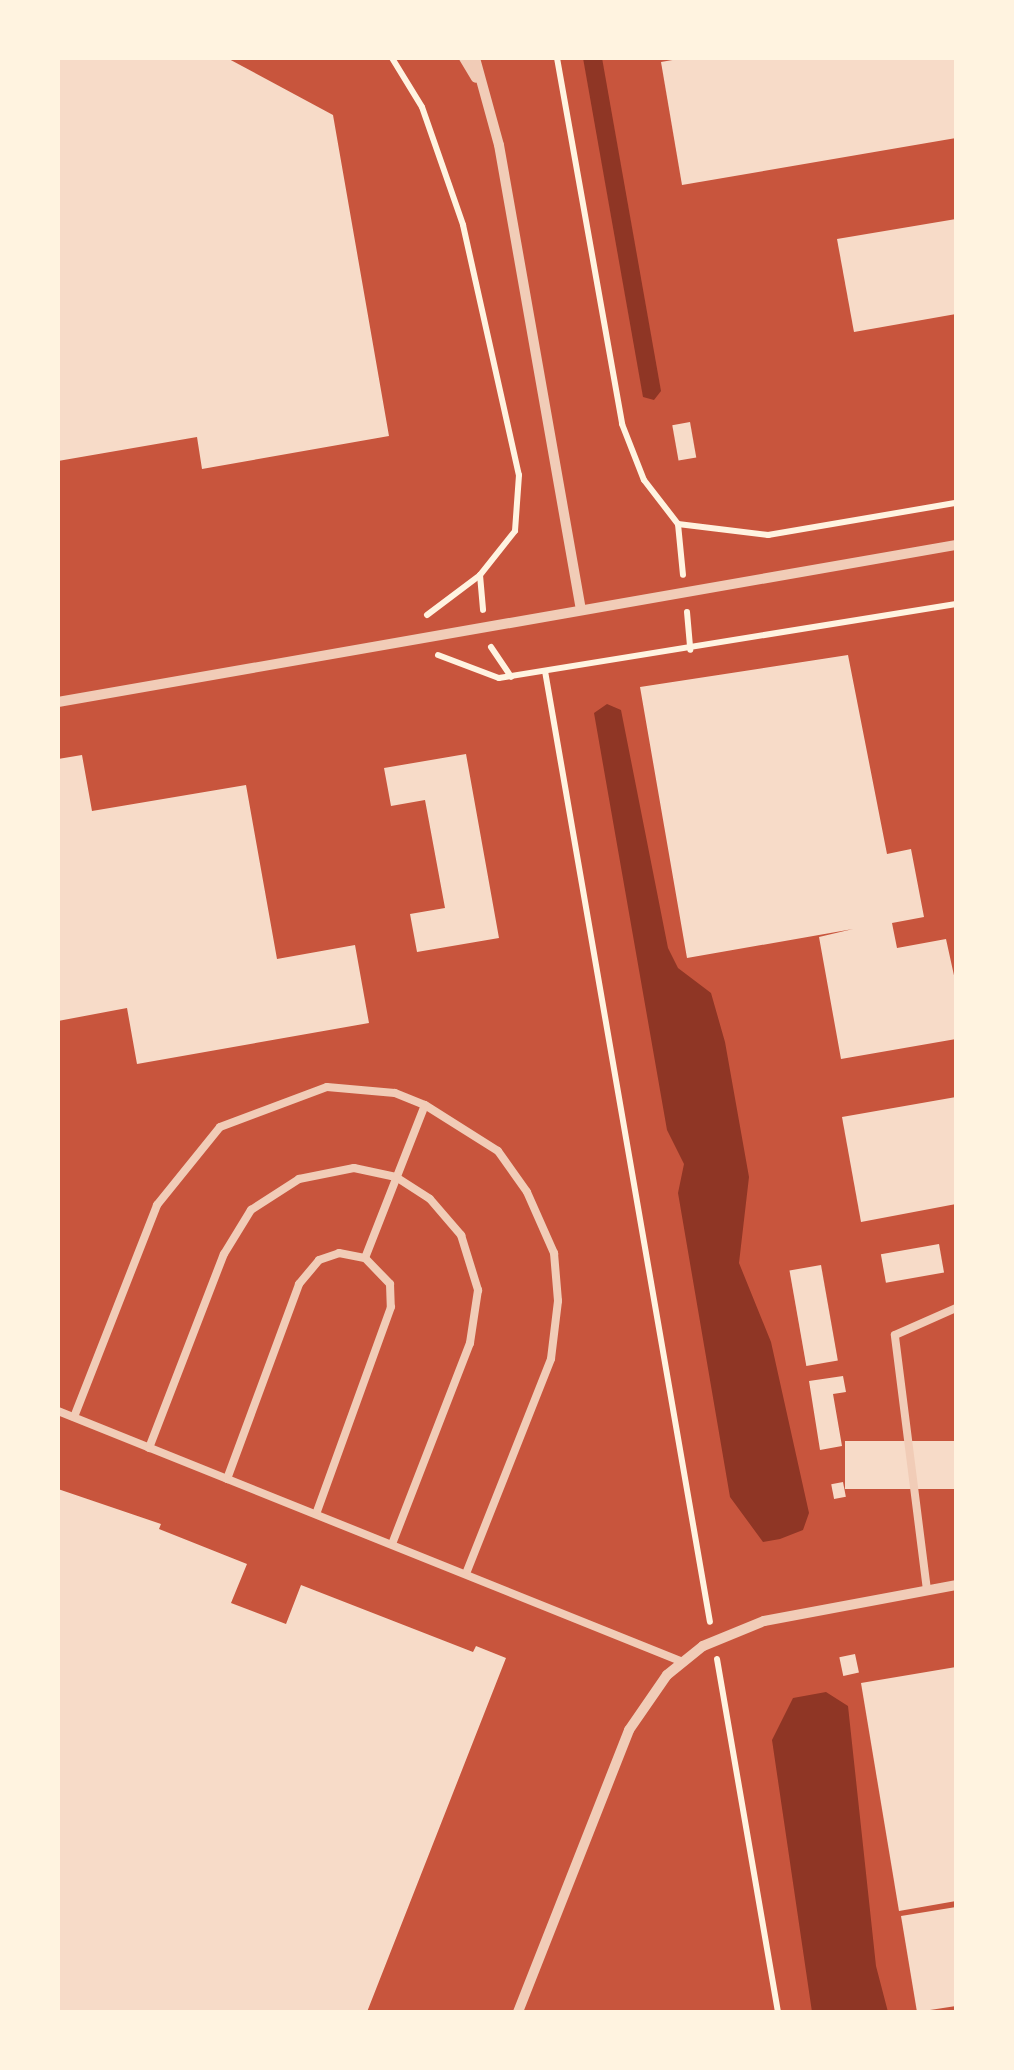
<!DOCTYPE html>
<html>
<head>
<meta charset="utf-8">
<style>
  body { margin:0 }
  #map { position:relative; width:1014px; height:2070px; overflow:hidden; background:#c8553d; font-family:"Roboto Serif",serif }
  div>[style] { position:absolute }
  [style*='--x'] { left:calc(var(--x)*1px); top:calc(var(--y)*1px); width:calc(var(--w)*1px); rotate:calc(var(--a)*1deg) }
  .water>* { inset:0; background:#8f3625 }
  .building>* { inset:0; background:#f7dbc8; transform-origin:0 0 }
  .path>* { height:6px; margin:-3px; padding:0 3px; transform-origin:3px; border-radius:3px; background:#fff3e0 }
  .service>* { height:8px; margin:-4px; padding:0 4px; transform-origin:4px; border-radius:4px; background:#f1ccb7 }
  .minor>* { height:10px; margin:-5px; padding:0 5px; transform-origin:5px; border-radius:5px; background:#f1ccb7 }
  span { translate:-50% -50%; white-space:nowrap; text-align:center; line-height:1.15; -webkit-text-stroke:10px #fff3e0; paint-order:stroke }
  .frame { position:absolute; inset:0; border:60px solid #fff3e0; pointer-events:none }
</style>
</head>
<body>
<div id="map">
  <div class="water">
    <div style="clip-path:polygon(583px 58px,602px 58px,661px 391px,654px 400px,643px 397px)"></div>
    <div style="clip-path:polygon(607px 704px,621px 710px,668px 948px,678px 968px,711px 993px,725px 1042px,749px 1177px,739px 1263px,771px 1342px,809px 1513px,803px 1530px,780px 1539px,763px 1542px,730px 1497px,678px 1193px,684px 1164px,667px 1130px,594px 713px)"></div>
    <div style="clip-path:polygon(826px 1692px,848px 1706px,876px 1966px,888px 2012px,812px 2012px,772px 1740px,793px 1698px)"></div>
  </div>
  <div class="building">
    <div style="clip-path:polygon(58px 58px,227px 58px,333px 115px,389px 436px,202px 469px,197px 437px,58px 461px)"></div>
    <div style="clip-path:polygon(684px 58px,956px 58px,956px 138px,682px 185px,661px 62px)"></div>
    <div style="clip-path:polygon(956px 219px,956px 314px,854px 332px,837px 239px)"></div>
    <div style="left:690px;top:422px;width:36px;height:18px;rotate:80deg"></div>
    <div style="clip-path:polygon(848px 655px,887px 854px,911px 849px,924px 917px,892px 923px,897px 948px,946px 939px,955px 980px,956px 1039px,841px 1059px,819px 937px,853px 929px,687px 958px,640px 687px)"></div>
    <div style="clip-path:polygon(466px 754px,499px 938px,417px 952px,410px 914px,445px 908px,425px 800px,391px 806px,384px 768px)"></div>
    <div style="clip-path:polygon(82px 755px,92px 811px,246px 785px,277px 959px,355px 945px,369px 1023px,137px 1064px,127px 1008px,58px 1021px,58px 759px)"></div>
    <div style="clip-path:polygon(956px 1097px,956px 1204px,861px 1222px,842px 1117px)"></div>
    <div style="left:939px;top:1244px;width:29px;height:59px;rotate:80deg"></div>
    <div style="left:821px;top:1265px;width:97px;height:32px;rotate:80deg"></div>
    <div style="clip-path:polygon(843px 1376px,846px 1392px,833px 1394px,842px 1446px,820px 1450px,809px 1381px)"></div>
    <div style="left:956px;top:1441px;width:48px;height:111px;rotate:90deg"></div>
    <div style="left:843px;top:1482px;width:15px;height:12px;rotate:79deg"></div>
    <div style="clip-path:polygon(58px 1489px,161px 1524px,159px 1529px,247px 1564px,231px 1603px,286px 1624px,301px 1585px,473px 1652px,476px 1646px,506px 1658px,367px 2012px,58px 2012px)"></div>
    <div style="left:855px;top:1654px;width:19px;height:16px;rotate:78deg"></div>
    <div style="clip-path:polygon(956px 1667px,956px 1901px,899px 1911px,861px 1683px)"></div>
    <div style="clip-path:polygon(956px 1907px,956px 2006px,917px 2012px,901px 1916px)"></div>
  </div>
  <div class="path">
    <div style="--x:392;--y:58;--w:57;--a:58.5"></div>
    <div style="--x:422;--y:107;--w:125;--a:70.8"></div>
    <div style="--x:463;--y:225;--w:256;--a:77.4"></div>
    <div style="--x:519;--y:475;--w:56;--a:94.1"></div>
    <div style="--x:515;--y:531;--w:56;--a:128.5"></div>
    <div style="--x:480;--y:575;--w:35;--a:85"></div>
    <div style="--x:557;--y:58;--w:372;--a:79.9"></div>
    <div style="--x:622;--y:424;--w:60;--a:68.6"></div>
    <div style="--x:644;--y:480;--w:56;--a:52.3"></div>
    <div style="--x:678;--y:524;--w:91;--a:7"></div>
    <div style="--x:768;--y:535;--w:191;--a:-9.7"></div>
    <div style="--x:678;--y:524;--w:51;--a:84.4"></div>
    <div style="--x:687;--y:612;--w:38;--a:85"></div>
    <div style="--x:427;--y:615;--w:66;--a:-37"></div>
    <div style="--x:491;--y:647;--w:36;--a:56"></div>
    <div style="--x:438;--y:655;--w:65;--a:20.7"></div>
    <div style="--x:499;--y:678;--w:463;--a:-9.2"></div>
    <div style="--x:545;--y:671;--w:965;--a:80.16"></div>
    <div style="--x:717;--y:1659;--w:358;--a:80.2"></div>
  </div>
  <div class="service">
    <div style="--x:365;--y:1258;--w:164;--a:-68.6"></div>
    <div style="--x:58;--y:1411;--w:674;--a:21.88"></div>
    <div style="--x:74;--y:1417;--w:228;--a:-68.6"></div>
    <div style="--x:157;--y:1205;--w:100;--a:-51.1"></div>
    <div style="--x:220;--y:1127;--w:114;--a:-20.5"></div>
    <div style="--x:327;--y:1087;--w:68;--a:5"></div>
    <div style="--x:395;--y:1093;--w:32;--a:22"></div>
    <div style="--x:425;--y:1105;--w:86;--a:32.2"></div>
    <div style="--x:498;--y:1151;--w:50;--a:54.7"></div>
    <div style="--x:527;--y:1192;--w:67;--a:66.1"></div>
    <div style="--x:554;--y:1253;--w:48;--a:85.2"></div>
    <div style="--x:558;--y:1301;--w:58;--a:96.9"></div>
    <div style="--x:551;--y:1359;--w:231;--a:111.6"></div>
    <div style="--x:149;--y:1448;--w:208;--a:-68.9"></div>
    <div style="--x:224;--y:1254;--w:52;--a:-58.5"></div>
    <div style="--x:251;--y:1210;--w:57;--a:-32.9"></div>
    <div style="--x:299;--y:1179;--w:56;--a:-11.3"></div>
    <div style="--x:354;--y:1168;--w:43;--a:12.1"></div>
    <div style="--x:396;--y:1177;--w:40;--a:32.9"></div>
    <div style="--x:430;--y:1199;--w:48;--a:49.3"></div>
    <div style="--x:461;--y:1235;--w:58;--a:72.8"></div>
    <div style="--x:478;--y:1290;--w:54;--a:98.6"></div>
    <div style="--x:470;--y:1343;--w:216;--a:111.2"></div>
    <div style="--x:227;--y:1479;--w:208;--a:-69.7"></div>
    <div style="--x:299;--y:1284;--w:31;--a:-50"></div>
    <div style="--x:319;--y:1260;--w:21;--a:-19"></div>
    <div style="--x:339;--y:1253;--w:26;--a:11"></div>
    <div style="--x:365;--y:1258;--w:36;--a:46"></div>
    <div style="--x:390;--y:1284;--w:23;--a:88"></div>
    <div style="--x:391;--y:1307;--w:220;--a:109.9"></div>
    <div style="--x:927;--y:1590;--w:257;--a:-97.2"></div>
    <div style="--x:895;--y:1335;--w:67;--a:-23.9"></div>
  </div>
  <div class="minor">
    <div style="--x:464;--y:58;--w:23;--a:59"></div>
    <div style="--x:475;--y:58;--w:90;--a:74.6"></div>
    <div style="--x:499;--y:145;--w:472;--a:80"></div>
    <div style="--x:58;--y:702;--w:912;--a:-9.92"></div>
    <div style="--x:518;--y:2012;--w:303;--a:-68.5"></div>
    <div style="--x:629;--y:1730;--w:67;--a:-55.4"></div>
    <div style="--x:667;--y:1675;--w:46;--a:-38.9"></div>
    <div style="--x:703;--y:1646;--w:66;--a:-22.3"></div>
    <div style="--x:764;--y:1621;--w:195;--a:-10.6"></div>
  </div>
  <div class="frame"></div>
</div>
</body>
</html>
